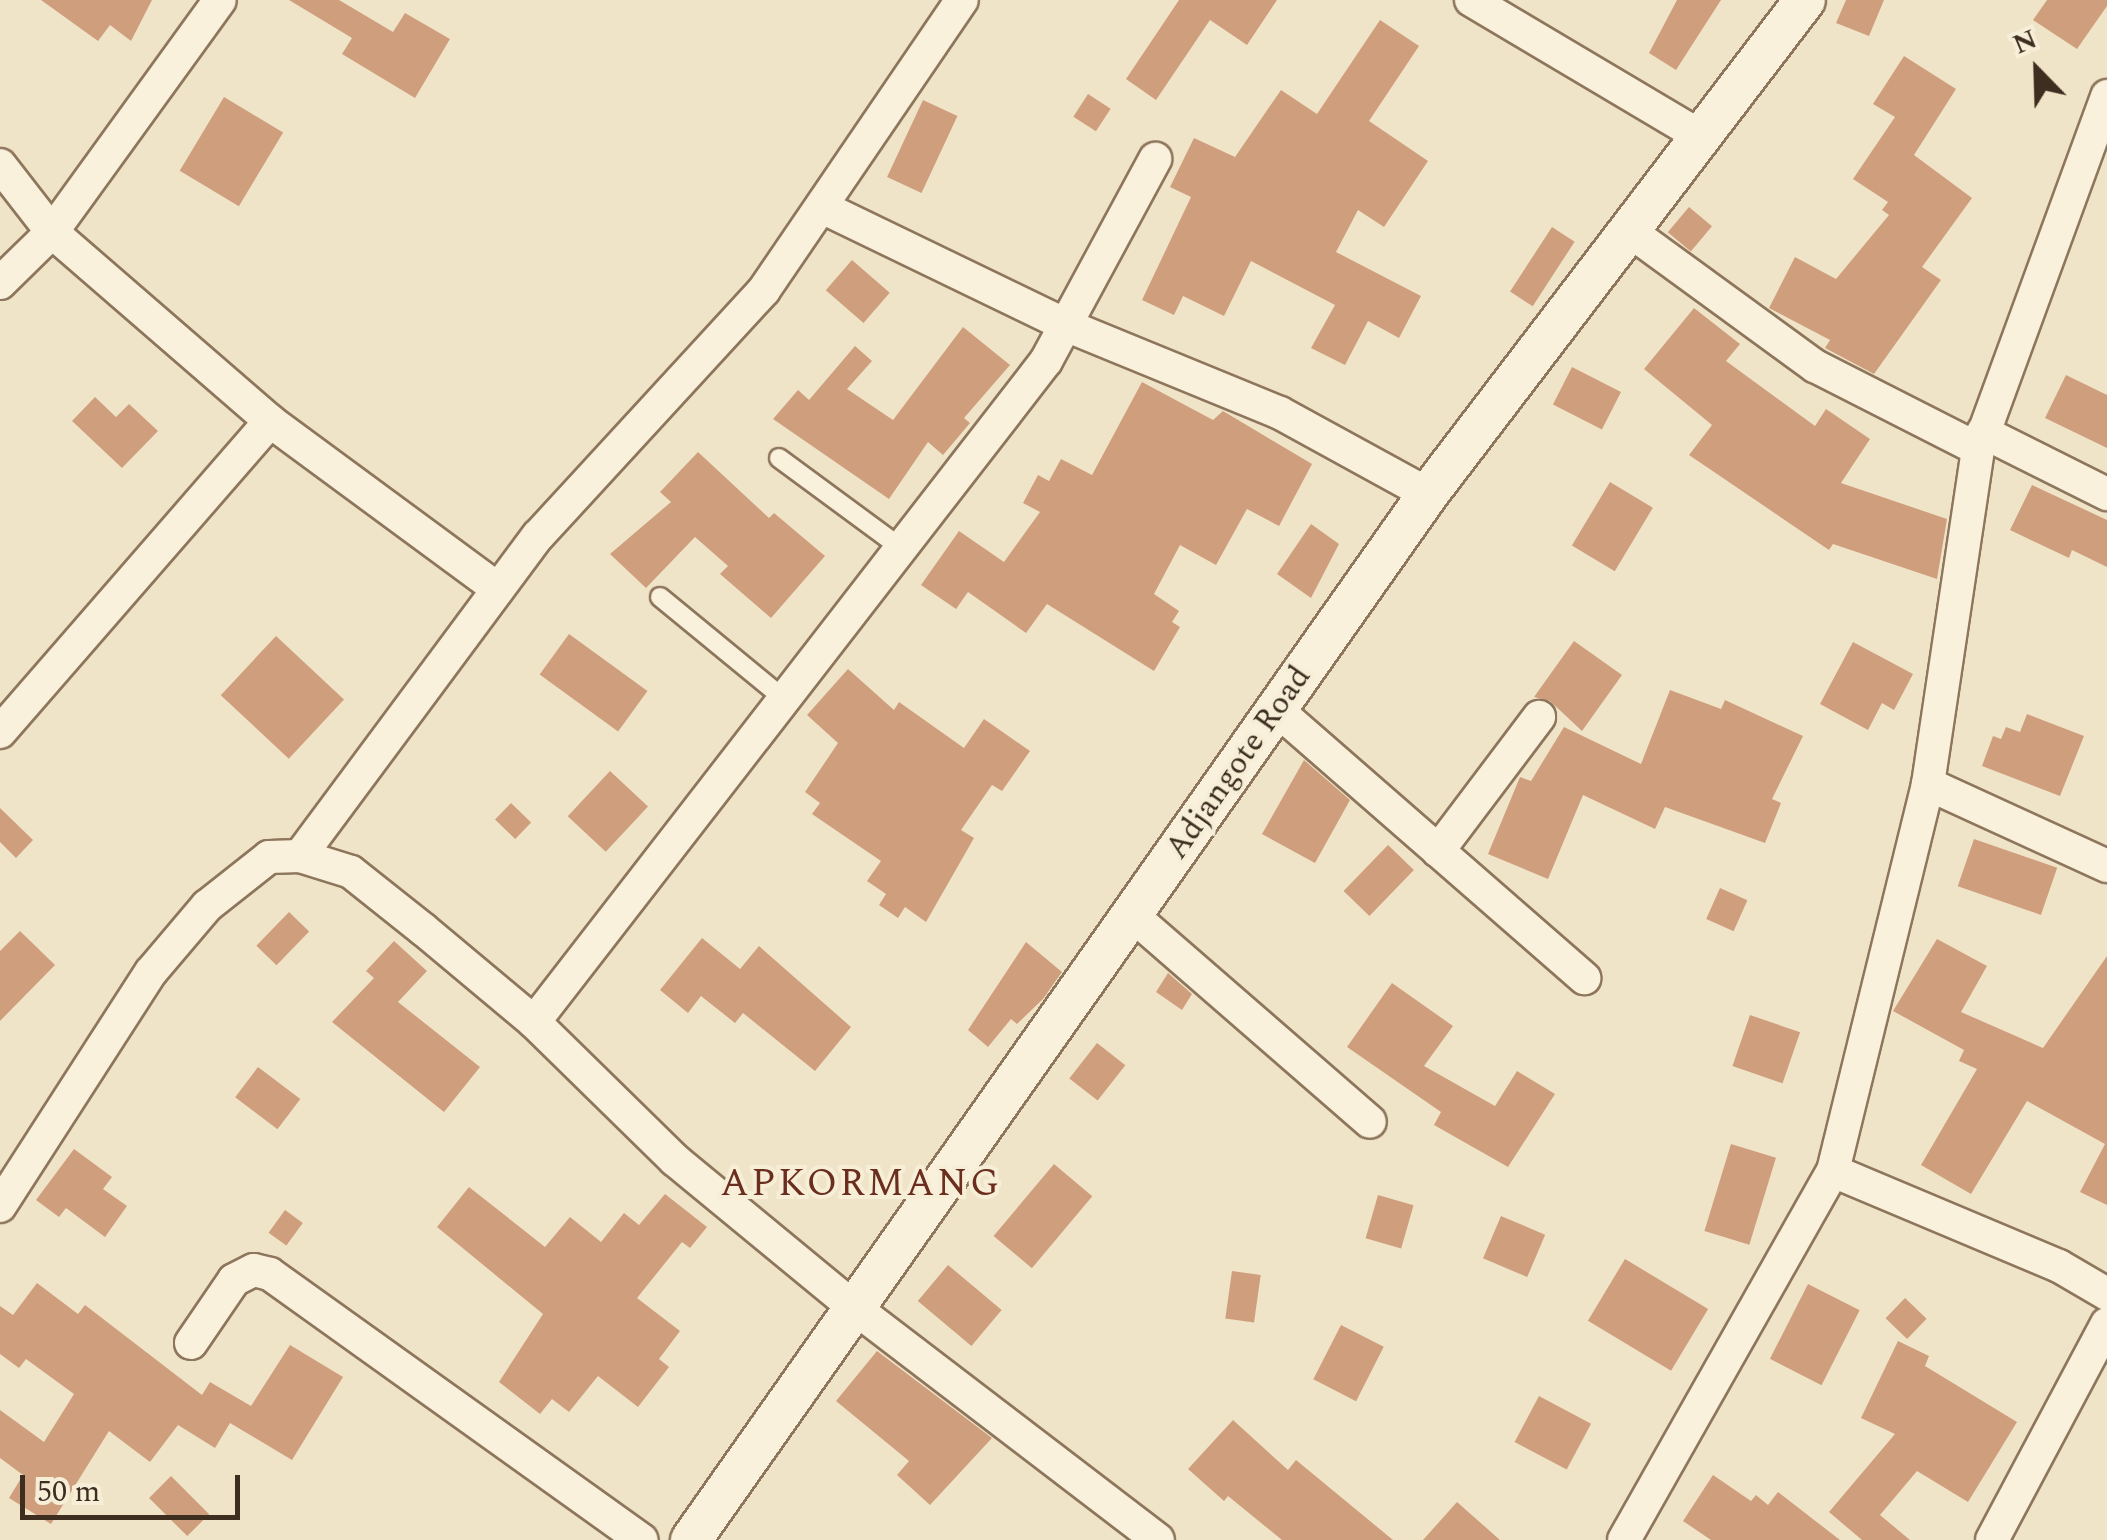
<!DOCTYPE html>
<html>
<head>
<meta charset="utf-8">
<style>
  body { margin:0 }
  #map { position:relative; width:2107px; height:1540px; overflow:hidden; background:#f0e4c8; font-family:Spectral,serif }
  div>[style] { position:absolute }
  [style*='--x'] { left:calc(var(--x)*1px); top:calc(var(--y)*1px); width:calc(var(--w)*1px); rotate:calc(var(--a)*1deg) }
  .building>* { inset:0; background:#cf9f7d; transform-origin:0 0 }
  .roads { filter:drop-shadow(2px 0 #8d765c) drop-shadow(-2px 0 #8d765c) drop-shadow(0 2px #8d765c) drop-shadow(0 -2px #8d765c) }
  .service>* { height:18px; margin:-9px; padding:0 9px; transform-origin:9px; border-radius:9px; background:#faf1dc }
  .minor>* { height:32px; margin:-16px; padding:0 16px; transform-origin:16px; border-radius:16px; background:#faf1dc }
  .tertiary>* { height:40px; margin:-20px; padding:0 20px; transform-origin:20px; border-radius:20px; background:#faf1dc }
  span { translate:-50% -50%; white-space:nowrap; text-align:center; line-height:1.15; -webkit-text-stroke:8px #f7eed8; paint-order:stroke }
  .street-label { font-size:32px; color:#3d2e20 }
  .quarter-label { font-size:38px; color:#6b2e1e; letter-spacing:2.5px }
  .north { position:absolute; left:1987px; top:20px; width:100px; height:100px; -webkit-text-stroke:8px #f7eed8; paint-order:stroke; rotate:337deg; font-size:28px; font-weight:700; line-height:40px; text-align:center; color:#3d2e20 }
  .north::after { content:''; display:block; margin:auto; width:35px; height:45px; background:#3d2e20; clip-path:polygon(50% 0,100% 100%,50% 72%,0 100%) }
  .scale { position:absolute; left:20px; top:1475px; width:220px; height:45px; box-sizing:border-box; border:5px solid #3d2e20; border-top:0; padding-left:12px; font-size:30px; line-height:35px; white-space:nowrap; color:#3d2e20; -webkit-text-stroke:8px #f7eed8; paint-order:stroke }
</style>
</head>
<body>
<div id="map">
  <div class="building">
    <div style="clip-path:polygon(41px 0,152px 0,131px 41px,110px 25px,98px 41px)"></div>
    <div style="clip-path:polygon(289px 0,339px 0,393px 32px,405px 13px,450px 39px,415px 98px,342px 54px,352px 38px)"></div>
    <div style="clip-path:polygon(1179px 0,1277px 0,1247px 45px,1210px 20px,1156px 100px,1126px 79px)"></div>
    <div style="clip-path:polygon(1677px 0,1721px 0,1676px 70px,1649px 53px)"></div>
    <div style="clip-path:polygon(1846px 0,1884px 0,1869px 36px,1836px 23px)"></div>
    <div style="clip-path:polygon(2047px 0,2107px 0,2107px 6px,2077px 49px,2033px 20px)"></div>
    <div style="clip-path:polygon(1380px 20px,1419px 46px,1369px 121px,1428px 161px,1384px 227px,1358px 210px,1336px 252px,1421px 296px,1399px 338px,1368px 321px,1345px 365px,1311px 348px,1335px 305px,1251px 261px,1224px 316px,1183px 296px,1174px 315px,1142px 300px,1191px 197px,1170px 187px,1194px 138px,1235px 157px,1281px 90px,1317px 114px)"></div>
    <div style="clip-path:polygon(1904px 56px,1956px 89px,1914px 155px,1972px 198px,1922px 267px,1941px 280px,1874px 374px,1825px 348px,1830px 340px,1769px 308px,1795px 257px,1836px 279px,1889px 215px,1882px 210px,1888px 202px,1853px 179px,1895px 117px,1873px 104px)"></div>
    <div style="left:1088px;top:94px;width:27px;height:27px;rotate:33deg"></div>
    <div style="left:224px;top:97px;width:69px;height:86px;rotate:31deg"></div>
    <div style="left:923px;top:100px;width:38px;height:85px;rotate:25deg"></div>
    <div style="left:1689px;top:207px;width:30px;height:33px;rotate:40deg"></div>
    <div style="left:1552px;top:227px;width:27px;height:77px;rotate:33deg"></div>
    <div style="left:852px;top:260px;width:50px;height:40px;rotate:41deg"></div>
    <div style="clip-path:polygon(1694px 308px,1740px 344px,1726px 361px,1815px 426px,1826px 409px,1870px 439px,1841px 483px,1947px 519px,1937px 579px,1833px 544px,1829px 550px,1689px 455px,1712px 425px,1644px 369px)"></div>
    <div style="clip-path:polygon(963px 327px,1010px 365px,964px 418px,970px 423px,943px 455px,928px 442px,889px 499px,773px 419px,798px 390px,809px 400px,855px 346px,872px 361px,847px 389px,893px 420px)"></div>
    <div style="left:1572px;top:367px;width:55px;height:42px;rotate:27deg"></div>
    <div style="clip-path:polygon(2066px 375px,2107px 395px,2107px 448px,2045px 418px)"></div>
    <div style="clip-path:polygon(1142px 382px,1213px 420px,1223px 411px,1312px 464px,1279px 526px,1247px 509px,1216px 565px,1180px 545px,1154px 594px,1179px 611px,1172px 622px,1180px 627px,1154px 671px,1047px 604px,1026px 633px,968px 592px,956px 609px,921px 585px,959px 531px,1004px 562px,1040px 512px,1023px 503px,1038px 475px,1049px 481px,1061px 459px,1092px 475px)"></div>
    <div style="clip-path:polygon(95px 397px,116px 417px,129px 404px,158px 431px,122px 468px,72px 421px)"></div>
    <div style="clip-path:polygon(698px 452px,769px 518px,774px 513px,825px 556px,771px 618px,720px 574px,728px 566px,695px 537px,646px 588px,610px 554px,671px 502px,660px 492px)"></div>
    <div style="left:1610px;top:482px;width:50px;height:74px;rotate:31deg"></div>
    <div style="clip-path:polygon(2032px 485px,2107px 520px,2107px 567px,2072px 550px,2069px 558px,2010px 530px)"></div>
    <div style="clip-path:polygon(1311px 524px,1339px 544px,1311px 598px,1277px 574px)"></div>
    <div style="left:569px;top:634px;width:97px;height:50px;rotate:36deg"></div>
    <div style="left:276px;top:636px;width:93px;height:81px;rotate:43deg"></div>
    <div style="clip-path:polygon(1574px 641px,1622px 675px,1582px 731px,1550px 701px,1534px 697px)"></div>
    <div style="clip-path:polygon(1853px 642px,1913px 674px,1894px 710px,1882px 703px,1868px 730px,1820px 704px)"></div>
    <div style="clip-path:polygon(848px 669px,894px 710px,899px 702px,964px 748px,984px 719px,1030px 751px,1002px 791px,992px 785px,961px 830px,974px 838px,926px 922px,905px 907px,898px 918px,879px 905px,886px 894px,867px 881px,881px 861px,812px 814px,820px 803px,805px 792px,838px 743px,807px 715px)"></div>
    <div style="clip-path:polygon(1670px 690px,1721px 709px,1725px 700px,1803px 736px,1772px 799px,1781px 803px,1765px 843px,1665px 807px,1655px 829px,1583px 795px,1548px 879px,1488px 854px,1520px 777px,1531px 781px,1564px 727px,1641px 764px)"></div>
    <div style="clip-path:polygon(2027px 714px,2084px 736px,2060px 796px,1982px 766px,1993px 736px,2001px 739px,2006px 727px,2020px 732px)"></div>
    <div style="clip-path:polygon(1304px 760px,1350px 800px,1315px 863px,1262px 834px)"></div>
    <div style="left:610px;top:771px;width:52px;height:62px;rotate:43deg"></div>
    <div style="left:511px;top:803px;width:28px;height:23px;rotate:44deg"></div>
    <div style="clip-path:polygon(0 808px,33px 840px,16px 858px,0 842px)"></div>
    <div style="left:1974px;top:839px;width:88px;height:50px;rotate:19deg"></div>
    <div style="left:1388px;top:845px;width:36px;height:64px;rotate:44deg"></div>
    <div style="left:1720px;top:888px;width:30px;height:34px;rotate:24deg"></div>
    <div style="left:289px;top:912px;width:28px;height:47px;rotate:44deg"></div>
    <div style="clip-path:polygon(20px 931px,55px 965px,0 1021px,0 951px)"></div>
    <div style="clip-path:polygon(702px 938px,740px 969px,759px 946px,851px 1027px,815px 1071px,743px 1013px,735px 1023px,701px 996px,688px 1013px,660px 990px)"></div>
    <div style="clip-path:polygon(1937px 939px,1987px 966px,1961px 1012px,2043px 1048px,2107px 956px,2107px 1205px,2080px 1192px,2105px 1144px,2027px 1101px,1971px 1194px,1921px 1165px,1977px 1069px,1959px 1061px,1964px 1050px,1893px 1011px)"></div>
    <div style="clip-path:polygon(394px 941px,427px 971px,398px 1002px,480px 1067px,444px 1112px,332px 1022px,374px 978px,366px 971px)"></div>
    <div style="clip-path:polygon(1026px 942px,1062px 972px,1043px 999px,1017px 1024px,1011px 1019px,988px 1047px,968px 1030px)"></div>
    <div style="clip-path:polygon(1168px 973px,1192px 994px,1182px 1010px,1156px 992px)"></div>
    <div style="clip-path:polygon(1392px 983px,1453px 1026px,1424px 1066px,1495px 1106px,1517px 1071px,1555px 1094px,1508px 1167px,1434px 1125px,1441px 1112px,1347px 1047px)"></div>
    <div style="left:1750px;top:1015px;width:53px;height:54px;rotate:19deg"></div>
    <div style="left:1097px;top:1043px;width:36px;height:45px;rotate:38deg"></div>
    <div style="left:258px;top:1067px;width:53px;height:38px;rotate:37deg"></div>
    <div style="left:1731px;top:1144px;width:47px;height:91px;rotate:17deg"></div>
    <div style="clip-path:polygon(74px 1149px,112px 1177px,103px 1189px,127px 1206px,105px 1237px,66px 1208px,59px 1217px,36px 1200px)"></div>
    <div style="left:1054px;top:1164px;width:50px;height:94px;rotate:40deg"></div>
    <div style="clip-path:polygon(469px 1187px,545px 1247px,570px 1217px,601px 1242px,624px 1213px,639px 1225px,665px 1194px,707px 1227px,690px 1248px,682px 1242px,637px 1298px,680px 1331px,659px 1359px,669px 1367px,638px 1407px,598px 1376px,569px 1412px,552px 1399px,540px 1414px,499px 1382px,543px 1314px,437px 1227px)"></div>
    <div style="left:1378px;top:1195px;width:37px;height:45px;rotate:16deg"></div>
    <div style="left:285px;top:1210px;width:22px;height:28px;rotate:36deg"></div>
    <div style="left:1501px;top:1216px;width:48px;height:46px;rotate:23deg"></div>
    <div style="left:1625px;top:1259px;width:97px;height:72px;rotate:31deg"></div>
    <div style="left:948px;top:1265px;width:70px;height:47px;rotate:40deg"></div>
    <div style="left:1232px;top:1271px;width:29px;height:48px;rotate:8deg"></div>
    <div style="clip-path:polygon(37px 1283px,78px 1314px,85px 1305px,202px 1395px,210px 1382px,251px 1406px,290px 1345px,343px 1377px,292px 1460px,230px 1423px,215px 1448px,178px 1425px,150px 1462px,109px 1431px,51px 1524px,9px 1498px,23px 1475px,0 1458px,0 1410px,44px 1442px,74px 1394px,26px 1359px,19px 1368px,0 1354px,0 1306px,13px 1315px)"></div>
    <div style="left:1808px;top:1284px;width:58px;height:84px;rotate:27deg"></div>
    <div style="left:1905px;top:1298px;width:30px;height:28px;rotate:44deg"></div>
    <div style="left:1341px;top:1325px;width:48px;height:61px;rotate:27deg"></div>
    <div style="clip-path:polygon(1898px 1341px,1929px 1356px,1925px 1366px,2017px 1422px,1968px 1502px,1917px 1471px,1880px 1515px,1910px 1540px,1862px 1540px,1829px 1512px,1895px 1434px,1861px 1418px)"></div>
    <div style="clip-path:polygon(877px 1351px,992px 1438px,930px 1505px,897px 1475px,909px 1461px,836px 1401px)"></div>
    <div style="left:1539px;top:1396px;width:59px;height:52px;rotate:28deg"></div>
    <div style="clip-path:polygon(1233px 1420px,1288px 1470px,1296px 1460px,1393px 1540px,1282px 1540px,1228px 1496px,1224px 1501px,1188px 1469px)"></div>
    <div style="clip-path:polygon(1713px 1475px,1751px 1501px,1756px 1495px,1768px 1505px,1778px 1492px,1840px 1540px,1711px 1540px,1683px 1521px)"></div>
    <div style="left:171px;top:1476px;width:54px;height:31px;rotate:45deg"></div>
    <div style="clip-path:polygon(1457px 1502px,1500px 1540px,1423px 1540px)"></div>
  </div>
  <div class="roads">
    <div class="service">
      <div style="--x:779;--y:458;--w:152;--a:36.4"></div>
      <div style="--x:660;--y:597;--w:161;--a:39.4"></div>
    </div>
    <div class="minor">
      <div style="--x:1471;--y:0;--w:269;--a:30.7"></div>
      <div style="--x:0;--y:165;--w:85;--a:52.2"></div>
      <div style="--x:52;--y:232;--w:289;--a:40.9"></div>
      <div style="--x:270;--y:421;--w:283;--a:36.4"></div>
      <div style="--x:822;--y:207;--w:273;--a:25.8"></div>
      <div style="--x:1068;--y:326;--w:229;--a:22.3"></div>
      <div style="--x:1280;--y:413;--w:169;--a:28.7"></div>
      <div style="--x:1631;--y:232;--w:228;--a:36.1"></div>
      <div style="--x:1815;--y:366;--w:183;--a:27"></div>
      <div style="--x:0;--y:283;--w:73;--a:-44.4"></div>
      <div style="--x:52;--y:232;--w:286;--a:-54.1"></div>
      <div style="--x:1983;--y:432;--w:139;--a:26.6"></div>
      <div style="--x:1277;--y:710;--w:408;--a:41.1"></div>
      <div style="--x:0;--y:732;--w:412;--a:-49"></div>
      <div style="--x:1928;--y:784;--w:197;--a:24.6"></div>
      <div style="--x:1438;--y:851;--w:168;--a:-53"></div>
      <div style="--x:300;--y:856;--w:399;--a:-53.4"></div>
      <div style="--x:538;--y:536;--w:334;--a:-47.4"></div>
      <div style="--x:764;--y:290;--w:351;--a:-55.7"></div>
      <div style="--x:1132;--y:915;--w:315;--a:41"></div>
      <div style="--x:534;--y:1022;--w:836;--a:-52.24"></div>
      <div style="--x:1046;--y:361;--w:230;--a:-61.6"></div>
      <div style="--x:1833;--y:1171;--w:245;--a:22.8"></div>
      <div style="--x:2059;--y:1266;--w:56;--a:30.3"></div>
      <div style="--x:0;--y:1206;--w:278;--a:-57.2"></div>
      <div style="--x:151;--y:972;--w:87;--a:-49.7"></div>
      <div style="--x:207;--y:906;--w:79;--a:-38.3"></div>
      <div style="--x:269;--y:857;--w:31;--a:-2"></div>
      <div style="--x:300;--y:856;--w:53;--a:17.4"></div>
      <div style="--x:351;--y:872;--w:93;--a:38.5"></div>
      <div style="--x:424;--y:930;--w:143;--a:39.9"></div>
      <div style="--x:534;--y:1022;--w:197;--a:44.4"></div>
      <div style="--x:675;--y:1160;--w:234;--a:39.5"></div>
      <div style="--x:856;--y:1309;--w:380;--a:37.4"></div>
      <div style="--x:191;--y:1343;--w:76;--a:-55.7"></div>
      <div style="--x:234;--y:1280;--w:22;--a:-27"></div>
      <div style="--x:254;--y:1270;--w:16;--a:14"></div>
      <div style="--x:270;--y:1274;--w:457;--a:35.6"></div>
      <div style="--x:1624;--y:1540;--w:424;--a:-60.5"></div>
      <div style="--x:1833;--y:1171;--w:398;--a:-76.2"></div>
      <div style="--x:1928;--y:784;--w:339;--a:-81.5"></div>
      <div style="--x:1978;--y:449;--w:376;--a:-69.9"></div>
      <div style="--x:1992;--y:1540;--w:245;--a:-62"></div>
    </div>
    <div class="tertiary">
      <div style="--x:691;--y:1540;--w:1280;--a:-54.83"></div>
      <div style="--x:1428;--y:494;--w:621;--a:-52.65"></div>
    </div>
  </div>
  <div class="street-label">
    <span style="left:1239px;top:763px;rotate:-55deg">Adjangote Road</span>
  </div>
  <div class="quarter-label">
    <span style="left:861px;top:1185px">APKORMANG</span>
  </div>
  <div class="north">N</div>
  <div class="scale">50 m</div>
</div>
</body>
</html>
